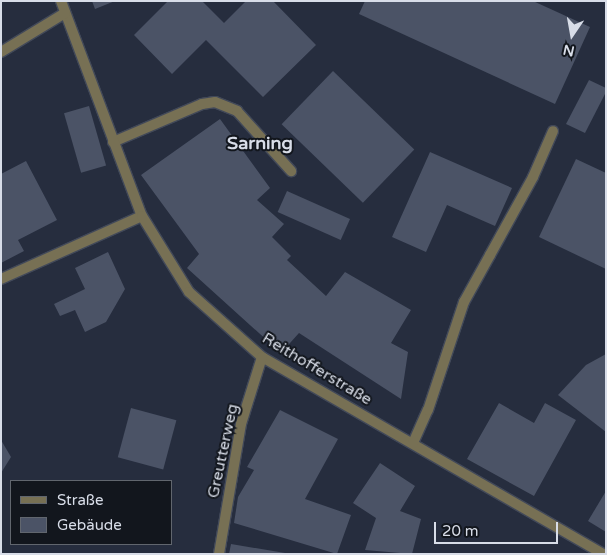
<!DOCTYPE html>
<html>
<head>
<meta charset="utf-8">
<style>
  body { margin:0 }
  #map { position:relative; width:607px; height:555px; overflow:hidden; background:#262d3e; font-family:"Varela Round",sans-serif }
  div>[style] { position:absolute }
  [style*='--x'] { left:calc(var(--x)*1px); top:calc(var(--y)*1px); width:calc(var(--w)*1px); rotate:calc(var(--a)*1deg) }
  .building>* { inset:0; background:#4b5366; transform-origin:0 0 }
  .roads { filter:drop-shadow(1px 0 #424959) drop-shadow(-1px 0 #424959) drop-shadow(0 1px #424959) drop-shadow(0 -1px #424959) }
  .service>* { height:10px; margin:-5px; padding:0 5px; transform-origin:5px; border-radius:5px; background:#777054 }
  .minor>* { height:10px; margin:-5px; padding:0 5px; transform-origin:5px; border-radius:5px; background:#777054 }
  span { translate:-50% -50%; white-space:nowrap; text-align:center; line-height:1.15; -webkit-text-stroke:4px #12161d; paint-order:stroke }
  .street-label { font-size:16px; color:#d8dde8 }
  .neighbourhood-label { font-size:18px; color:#d8dde8; font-weight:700 }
  .frame { position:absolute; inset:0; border:2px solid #d8dde8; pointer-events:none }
  .legend { position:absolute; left:10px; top:480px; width:162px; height:65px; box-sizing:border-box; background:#12161d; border:1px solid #61666e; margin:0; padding:6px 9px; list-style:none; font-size:15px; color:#d8dde8 }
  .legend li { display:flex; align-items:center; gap:10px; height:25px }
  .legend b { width:25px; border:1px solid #61666e }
  .north { position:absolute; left:547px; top:10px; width:50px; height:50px; -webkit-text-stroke:4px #12161d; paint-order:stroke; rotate:192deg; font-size:14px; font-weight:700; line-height:20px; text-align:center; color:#d8dde8 }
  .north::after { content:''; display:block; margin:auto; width:18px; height:22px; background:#d8dde8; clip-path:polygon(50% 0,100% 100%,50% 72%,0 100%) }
  .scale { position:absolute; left:434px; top:522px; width:124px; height:22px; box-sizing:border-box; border:2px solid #d8dde8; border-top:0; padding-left:6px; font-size:15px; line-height:18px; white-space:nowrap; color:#d8dde8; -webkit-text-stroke:4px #12161d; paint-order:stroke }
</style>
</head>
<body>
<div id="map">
  <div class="building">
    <div style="clip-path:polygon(92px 1px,115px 1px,95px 9px)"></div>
    <div style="clip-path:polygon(168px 1px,202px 1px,224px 23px,246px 1px,273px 1px,316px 45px,263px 97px,206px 40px,172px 74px,134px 35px)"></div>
    <div style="clip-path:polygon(365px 1px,533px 1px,590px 27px,555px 104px,359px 14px)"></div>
    <div style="left:333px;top:71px;width:113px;height:74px;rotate:44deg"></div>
    <div style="clip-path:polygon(589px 80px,606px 88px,606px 92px,585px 133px,566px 124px)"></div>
    <div style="left:89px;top:106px;width:62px;height:26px;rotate:74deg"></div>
    <div style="clip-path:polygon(220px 119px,270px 188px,257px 200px,284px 224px,272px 237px,291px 256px,287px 260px,326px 296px,345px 272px,411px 310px,391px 343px,408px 352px,401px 399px,299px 333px,281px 353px,187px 268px,199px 254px,141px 175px)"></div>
    <div style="clip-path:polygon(430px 152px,512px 188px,495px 226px,447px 205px,426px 252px,392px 237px)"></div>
    <div style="clip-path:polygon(576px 159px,606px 173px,606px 269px,539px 237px)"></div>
    <div style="clip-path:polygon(26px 161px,57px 220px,18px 240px,24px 251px,1px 263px,1px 174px)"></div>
    <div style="left:287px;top:191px;width:69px;height:23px;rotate:24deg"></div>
    <div style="clip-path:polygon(108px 252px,125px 289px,106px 322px,85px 332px,75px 310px,60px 316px,54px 304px,85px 289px,75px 268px)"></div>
    <div style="clip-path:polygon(606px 354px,606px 432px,558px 395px,586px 365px)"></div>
    <div style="clip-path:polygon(499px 403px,534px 423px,545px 403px,576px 420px,534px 496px,467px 459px)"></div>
    <div style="left:131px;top:408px;width:47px;height:51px;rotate:15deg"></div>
    <div style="clip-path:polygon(280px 410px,338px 439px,305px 499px,351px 515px,337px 554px,234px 523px,238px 497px,254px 470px,247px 467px)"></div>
    <div style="clip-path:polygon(1px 440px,11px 457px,1px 473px)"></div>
    <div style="clip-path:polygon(380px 463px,415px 486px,400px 511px,421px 519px,412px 554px,365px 550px,376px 518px,353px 503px)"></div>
    <div style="clip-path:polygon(606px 491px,606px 532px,588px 521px)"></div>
    <div style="clip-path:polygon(231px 544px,285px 553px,285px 554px,229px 554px)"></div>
  </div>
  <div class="roads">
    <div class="service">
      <div style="--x:113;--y:142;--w:97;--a:-23.1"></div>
      <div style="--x:202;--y:104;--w:13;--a:-9"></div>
      <div style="--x:215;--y:102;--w:24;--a:22"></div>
      <div style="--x:237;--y:111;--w:81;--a:48"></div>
      <div style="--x:490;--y:255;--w:89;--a:-61.1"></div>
      <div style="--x:533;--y:177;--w:50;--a:-66.5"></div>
      <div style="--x:1;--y:279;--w:154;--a:-24.1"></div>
    </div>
    <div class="minor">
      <div style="--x:61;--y:1;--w:230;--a:69.4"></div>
      <div style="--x:142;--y:216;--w:89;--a:58.3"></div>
      <div style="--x:189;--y:292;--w:98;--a:41.7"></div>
      <div style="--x:262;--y:357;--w:394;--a:30"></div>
      <div style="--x:1;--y:52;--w:75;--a:-31.4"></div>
      <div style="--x:413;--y:443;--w:36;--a:-66"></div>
      <div style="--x:428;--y:410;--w:114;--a:-71.6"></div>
      <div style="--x:464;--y:302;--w:54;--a:-61"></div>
      <div style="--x:219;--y:554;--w:132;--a:-80.4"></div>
      <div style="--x:241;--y:424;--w:70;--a:-72.6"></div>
    </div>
  </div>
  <div class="street-label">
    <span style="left:317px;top:369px;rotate:31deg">Reithofferstraße</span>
    <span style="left:223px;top:451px;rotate:-78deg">Greutterweg</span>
  </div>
  <div class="neighbourhood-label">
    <span style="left:260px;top:143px">Sarning</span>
  </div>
  <div class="frame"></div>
  <ul class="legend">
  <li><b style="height:6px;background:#777054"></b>Straße</li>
  <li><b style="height:14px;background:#4b5366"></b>Gebäude</li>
  </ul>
  <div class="north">N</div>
  <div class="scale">20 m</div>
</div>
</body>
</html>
